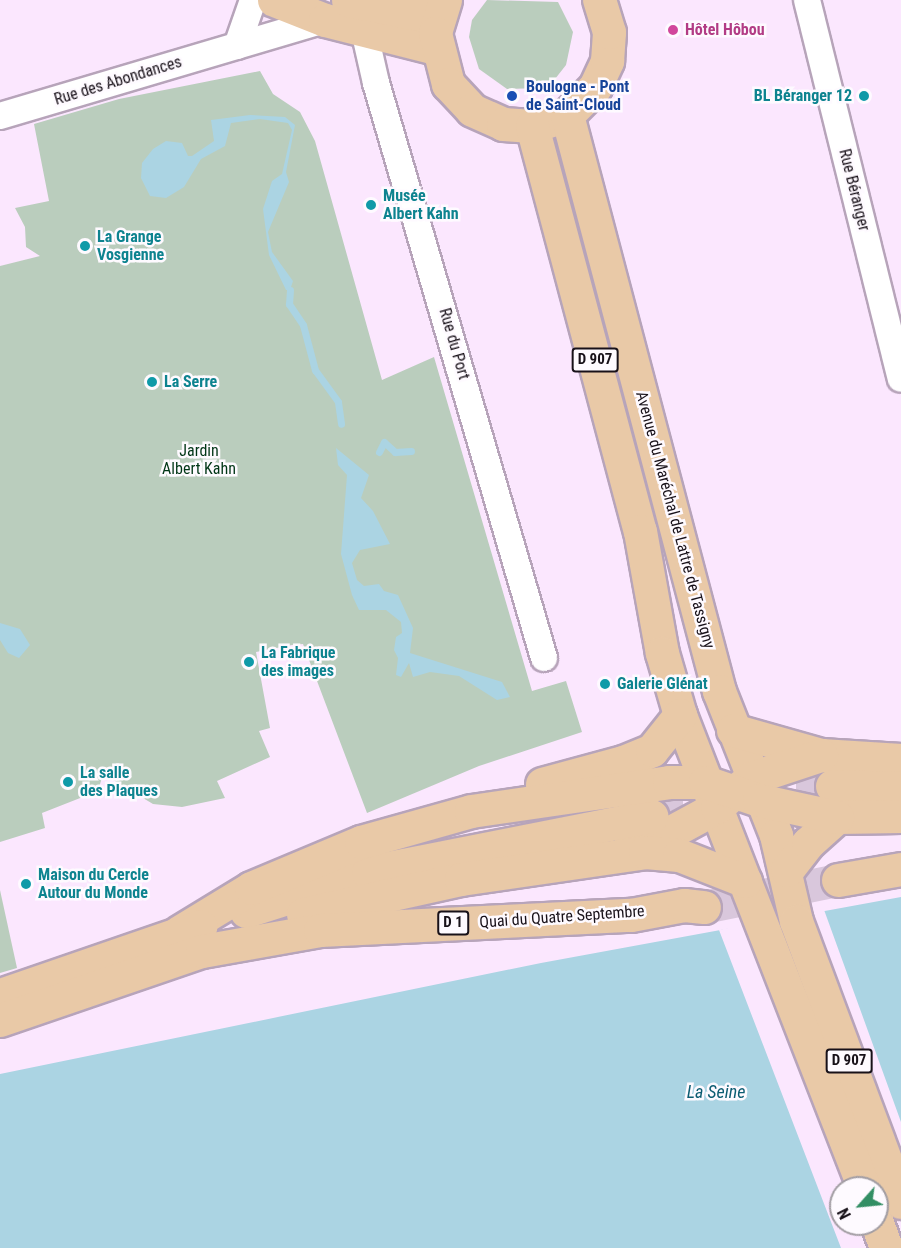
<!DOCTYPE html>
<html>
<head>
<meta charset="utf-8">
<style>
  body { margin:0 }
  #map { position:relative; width:901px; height:1248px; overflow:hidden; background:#fbe7fe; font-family:"Roboto Condensed",sans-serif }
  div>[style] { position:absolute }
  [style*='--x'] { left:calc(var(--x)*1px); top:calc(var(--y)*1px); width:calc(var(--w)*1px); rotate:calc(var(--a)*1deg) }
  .green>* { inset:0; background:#bacdbd }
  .water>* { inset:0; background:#abd4e3 }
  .pier>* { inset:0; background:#fbe7fe }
  .stream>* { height:7px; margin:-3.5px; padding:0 3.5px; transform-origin:3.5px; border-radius:3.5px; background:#abd4e3 }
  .major-tunnel>* { height:33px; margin-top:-16.5px; transform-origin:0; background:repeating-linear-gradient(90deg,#d9c7dc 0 33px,transparent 0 49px) }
  .roads { filter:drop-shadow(2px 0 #b7a4ba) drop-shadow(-2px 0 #b7a4ba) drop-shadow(0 2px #b7a4ba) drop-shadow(0 -2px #b7a4ba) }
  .minor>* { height:26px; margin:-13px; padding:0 13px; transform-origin:13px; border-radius:13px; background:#fff }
  .major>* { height:33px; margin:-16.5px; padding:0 16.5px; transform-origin:16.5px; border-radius:16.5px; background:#e9c9a7 }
  .dots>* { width:16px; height:16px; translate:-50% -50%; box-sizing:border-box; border:3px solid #fefaff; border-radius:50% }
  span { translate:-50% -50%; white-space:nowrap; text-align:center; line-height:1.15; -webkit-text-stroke:5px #fefaff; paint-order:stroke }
  .shield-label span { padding:2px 4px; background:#fefaff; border:2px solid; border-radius:4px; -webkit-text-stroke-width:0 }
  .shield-label { font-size:15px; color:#181119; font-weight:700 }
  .hotel-label { font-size:16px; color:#b23c85; font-weight:700 }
  .left { translate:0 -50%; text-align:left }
  .street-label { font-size:16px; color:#181119 }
  .transit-label { font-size:16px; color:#164399; font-weight:700 }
  .culture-label { font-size:16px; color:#0d838f; font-weight:700 }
  .right { translate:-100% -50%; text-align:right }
  .park-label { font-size:16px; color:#003616 }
  .water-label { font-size:18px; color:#0c5c72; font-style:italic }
  .north { position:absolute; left:829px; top:1176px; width:60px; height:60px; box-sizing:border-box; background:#fefaff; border:2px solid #a29da3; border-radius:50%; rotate:243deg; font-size:16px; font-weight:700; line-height:24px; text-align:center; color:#181119 }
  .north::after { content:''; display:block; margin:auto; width:21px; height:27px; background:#338e64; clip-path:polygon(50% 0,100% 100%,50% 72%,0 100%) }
</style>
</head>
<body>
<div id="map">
  <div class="green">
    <div style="clip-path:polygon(487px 0,558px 2px,573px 32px,566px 65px,555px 79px,540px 88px,507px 89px,479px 69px,469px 37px,472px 20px)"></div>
    <div style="clip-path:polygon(260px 71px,273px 94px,300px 112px,315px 141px,382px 380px,434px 357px,532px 691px,566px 681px,582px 732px,479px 766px,367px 813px,303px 644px,292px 645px,256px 652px,270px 728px,259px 731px,270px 757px,217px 781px,225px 798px,182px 807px,153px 804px,103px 774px,98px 791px,42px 813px,45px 828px,0 842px,0 266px,40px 256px,26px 247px,25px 227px,15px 208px,49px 201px,34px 124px,119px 99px)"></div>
    <div style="clip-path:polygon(0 890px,17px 968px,0 973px)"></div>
  </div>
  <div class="water">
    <div style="clip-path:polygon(250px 115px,285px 117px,295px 125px,286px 172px,289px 182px,268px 232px,272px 252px,293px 281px,290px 290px,286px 290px,269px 255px,263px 209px,272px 181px,282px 174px,292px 130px,288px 123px,260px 119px,231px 123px,225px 146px,201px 159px,184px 187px,166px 198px,150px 196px,141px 178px,142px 163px,153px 149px,166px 141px,182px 143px,188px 156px,192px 156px,214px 141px,211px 120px)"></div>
    <div style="clip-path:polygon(336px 448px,369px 475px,361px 498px,373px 511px,390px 544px,360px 550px,352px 563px,357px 580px,364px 586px,379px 584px,384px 591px,398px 595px,413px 628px,410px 653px,502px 682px,510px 697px,497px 700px,459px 676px,430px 672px,413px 677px,409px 663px,401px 677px,396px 675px,398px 658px,394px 650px,396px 637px,402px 633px,401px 622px,386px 610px,359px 610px,352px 595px,341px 554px,347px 475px,338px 465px)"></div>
    <div style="clip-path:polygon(0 623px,20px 629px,30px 645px,19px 658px,8px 653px,0 640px)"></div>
    <div style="clip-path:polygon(evenodd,901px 897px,901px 1248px,0 1248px,0 1074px,541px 963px,901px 897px,841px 1188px,877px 1188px,877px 1224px,841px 1224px,841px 1188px)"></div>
  </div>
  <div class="pier">
    <div style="clip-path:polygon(evenodd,823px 907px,901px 1122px,901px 1248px,841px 1248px,719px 930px,823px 907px,841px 1188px,877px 1188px,877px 1224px,841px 1224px,841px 1188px)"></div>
  </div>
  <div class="stream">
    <div style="--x:290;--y:290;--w:14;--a:94"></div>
    <div style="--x:289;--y:304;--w:25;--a:56"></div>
    <div style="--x:303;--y:325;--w:47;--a:75.1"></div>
    <div style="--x:315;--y:370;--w:39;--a:54"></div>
    <div style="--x:338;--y:402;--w:22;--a:82"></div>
    <div style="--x:379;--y:452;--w:11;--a:-63"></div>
    <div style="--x:384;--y:442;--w:15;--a:42"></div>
    <div style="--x:395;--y:452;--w:16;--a:-4"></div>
  </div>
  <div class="major-tunnel">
    <div style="--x:652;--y:816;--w:182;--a:-9.5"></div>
    <div style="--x:704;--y:907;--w:137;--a:-11.4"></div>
  </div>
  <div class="roads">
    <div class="minor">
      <div style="--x:807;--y:0;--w:390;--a:76.1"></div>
      <div style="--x:364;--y:30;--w:54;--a:77.2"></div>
      <div style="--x:376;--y:83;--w:599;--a:73.71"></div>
      <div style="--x:237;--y:46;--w:49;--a:-70.8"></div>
      <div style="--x:0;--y:116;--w:339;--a:-16.5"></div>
    </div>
    <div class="major">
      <div style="--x:274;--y:0;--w:55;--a:21.4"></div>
      <div style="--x:325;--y:20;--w:114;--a:14.2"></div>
      <div style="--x:348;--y:0;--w:92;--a:11.3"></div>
      <div style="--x:445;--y:0;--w:34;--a:107"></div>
      <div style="--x:435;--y:33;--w:53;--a:75.7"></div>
      <div style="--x:448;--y:84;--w:35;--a:47"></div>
      <div style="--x:472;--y:110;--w:34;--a:24"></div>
      <div style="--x:503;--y:124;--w:29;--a:4"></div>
      <div style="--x:532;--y:126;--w:37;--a:-17"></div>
      <div style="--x:567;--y:115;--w:40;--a:-45"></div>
      <div style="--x:595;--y:87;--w:29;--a:-65"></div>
      <div style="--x:607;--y:61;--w:29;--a:-86"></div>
      <div style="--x:609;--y:32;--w:34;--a:-107"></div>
      <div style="--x:567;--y:115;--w:596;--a:75.22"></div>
      <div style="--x:719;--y:691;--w:155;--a:68.4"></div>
      <div style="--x:776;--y:835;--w:88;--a:76.9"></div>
      <div style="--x:796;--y:921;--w:300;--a:69.5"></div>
      <div style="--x:532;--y:126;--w:419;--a:75.1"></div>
      <div style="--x:640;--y:531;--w:124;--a:79.8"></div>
      <div style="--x:662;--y:653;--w:65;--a:73.8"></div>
      <div style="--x:680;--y:715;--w:508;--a:68.74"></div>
      <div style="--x:733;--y:730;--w:91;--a:15.9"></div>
      <div style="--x:821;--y:755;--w:80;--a:3.6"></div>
      <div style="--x:542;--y:784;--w:84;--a:-15.2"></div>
      <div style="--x:623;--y:762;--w:31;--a:-22"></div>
      <div style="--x:652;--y:750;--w:45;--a:-51.3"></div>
      <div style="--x:832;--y:786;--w:69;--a:1.7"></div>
      <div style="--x:631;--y:840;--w:39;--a:-10"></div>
      <div style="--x:669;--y:833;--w:55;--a:-28.4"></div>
      <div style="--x:717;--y:807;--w:45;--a:-40.5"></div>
      <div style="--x:751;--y:778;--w:74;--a:-18.2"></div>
      <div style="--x:787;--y:870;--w:34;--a:-52"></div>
      <div style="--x:808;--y:843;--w:39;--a:-42"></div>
      <div style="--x:837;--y:817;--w:64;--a:-0.9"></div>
      <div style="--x:838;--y:880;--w:64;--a:-9.9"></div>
      <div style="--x:246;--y:911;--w:128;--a:-17.7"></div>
      <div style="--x:368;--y:872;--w:289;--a:-11.2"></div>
      <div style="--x:303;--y:914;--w:162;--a:-12.5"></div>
      <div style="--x:461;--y:879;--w:186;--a:-8.3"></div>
      <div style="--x:645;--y:852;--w:34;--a:5"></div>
      <div style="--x:679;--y:855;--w:71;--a:21.5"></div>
      <div style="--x:179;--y:932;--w:84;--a:-31.4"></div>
      <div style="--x:251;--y:888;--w:119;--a:-22.7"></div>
      <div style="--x:361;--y:842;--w:114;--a:-15.7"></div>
      <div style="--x:471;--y:811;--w:200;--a:-8.3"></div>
      <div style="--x:669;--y:782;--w:36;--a:0"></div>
      <div style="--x:705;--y:782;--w:57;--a:18.4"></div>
      <div style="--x:759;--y:800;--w:80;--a:12.3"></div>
      <div style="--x:0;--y:995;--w:212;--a:-19"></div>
      <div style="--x:0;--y:1020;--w:213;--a:-18.9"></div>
      <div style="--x:202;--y:951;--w:120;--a:-10.1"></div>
      <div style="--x:320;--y:930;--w:311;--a:-2.8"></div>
      <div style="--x:631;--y:915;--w:54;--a:-10.7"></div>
      <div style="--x:684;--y:905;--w:20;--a:6"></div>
      <div style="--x:877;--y:1223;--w:27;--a:70"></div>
    </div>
  </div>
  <div class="dots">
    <div style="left:673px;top:30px;background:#d1479c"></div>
    <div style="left:512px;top:96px;background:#1a4fb4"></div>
    <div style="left:864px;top:96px;background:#0f9aa8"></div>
    <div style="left:371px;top:205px;background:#0f9aa8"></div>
    <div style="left:85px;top:246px;background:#0f9aa8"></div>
    <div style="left:152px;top:382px;background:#0f9aa8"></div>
    <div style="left:249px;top:662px;background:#0f9aa8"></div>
    <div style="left:605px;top:684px;background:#0f9aa8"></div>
    <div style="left:68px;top:782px;background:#0f9aa8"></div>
    <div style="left:26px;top:884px;background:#0f9aa8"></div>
  </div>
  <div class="shield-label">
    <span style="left:595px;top:360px">D 907</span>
    <span style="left:453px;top:923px">D 1</span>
    <span style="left:849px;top:1061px">D 907</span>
  </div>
  <div class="hotel-label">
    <span class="left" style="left:685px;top:30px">Hôtel Hôbou</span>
  </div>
  <div class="street-label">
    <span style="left:118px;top:81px;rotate:-17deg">Rue des Abondances</span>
    <span style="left:854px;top:190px;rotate:76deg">Rue Béranger</span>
    <span style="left:454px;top:344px;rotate:74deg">Rue du Port</span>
    <span style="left:675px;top:520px;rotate:75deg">Avenue du Maréchal de Lattre de Tassigny</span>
    <span style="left:562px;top:917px;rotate:-4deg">Quai du Quatre Septembre</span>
  </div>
  <div class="transit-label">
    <span class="left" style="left:526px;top:96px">Boulogne - Pont<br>de Saint-Cloud</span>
  </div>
  <div class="culture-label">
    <span class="right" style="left:852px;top:96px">BL Béranger 12</span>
    <span class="left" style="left:383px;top:205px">Musée<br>Albert Kahn</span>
    <span class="left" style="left:97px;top:246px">La Grange<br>Vosgienne</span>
    <span class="left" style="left:164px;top:382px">La Serre</span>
    <span class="left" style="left:261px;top:662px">La Fabrique<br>des images</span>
    <span class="left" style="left:617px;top:684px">Galerie Glénat</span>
    <span class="left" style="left:80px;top:782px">La salle<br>des Plaques</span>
    <span class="left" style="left:38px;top:884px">Maison du Cercle<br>Autour du Monde</span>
  </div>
  <div class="park-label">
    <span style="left:199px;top:460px">Jardin<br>Albert Kahn</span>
  </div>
  <div class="water-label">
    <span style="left:716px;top:1092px">La Seine</span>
  </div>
  <div class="north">N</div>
</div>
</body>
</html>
